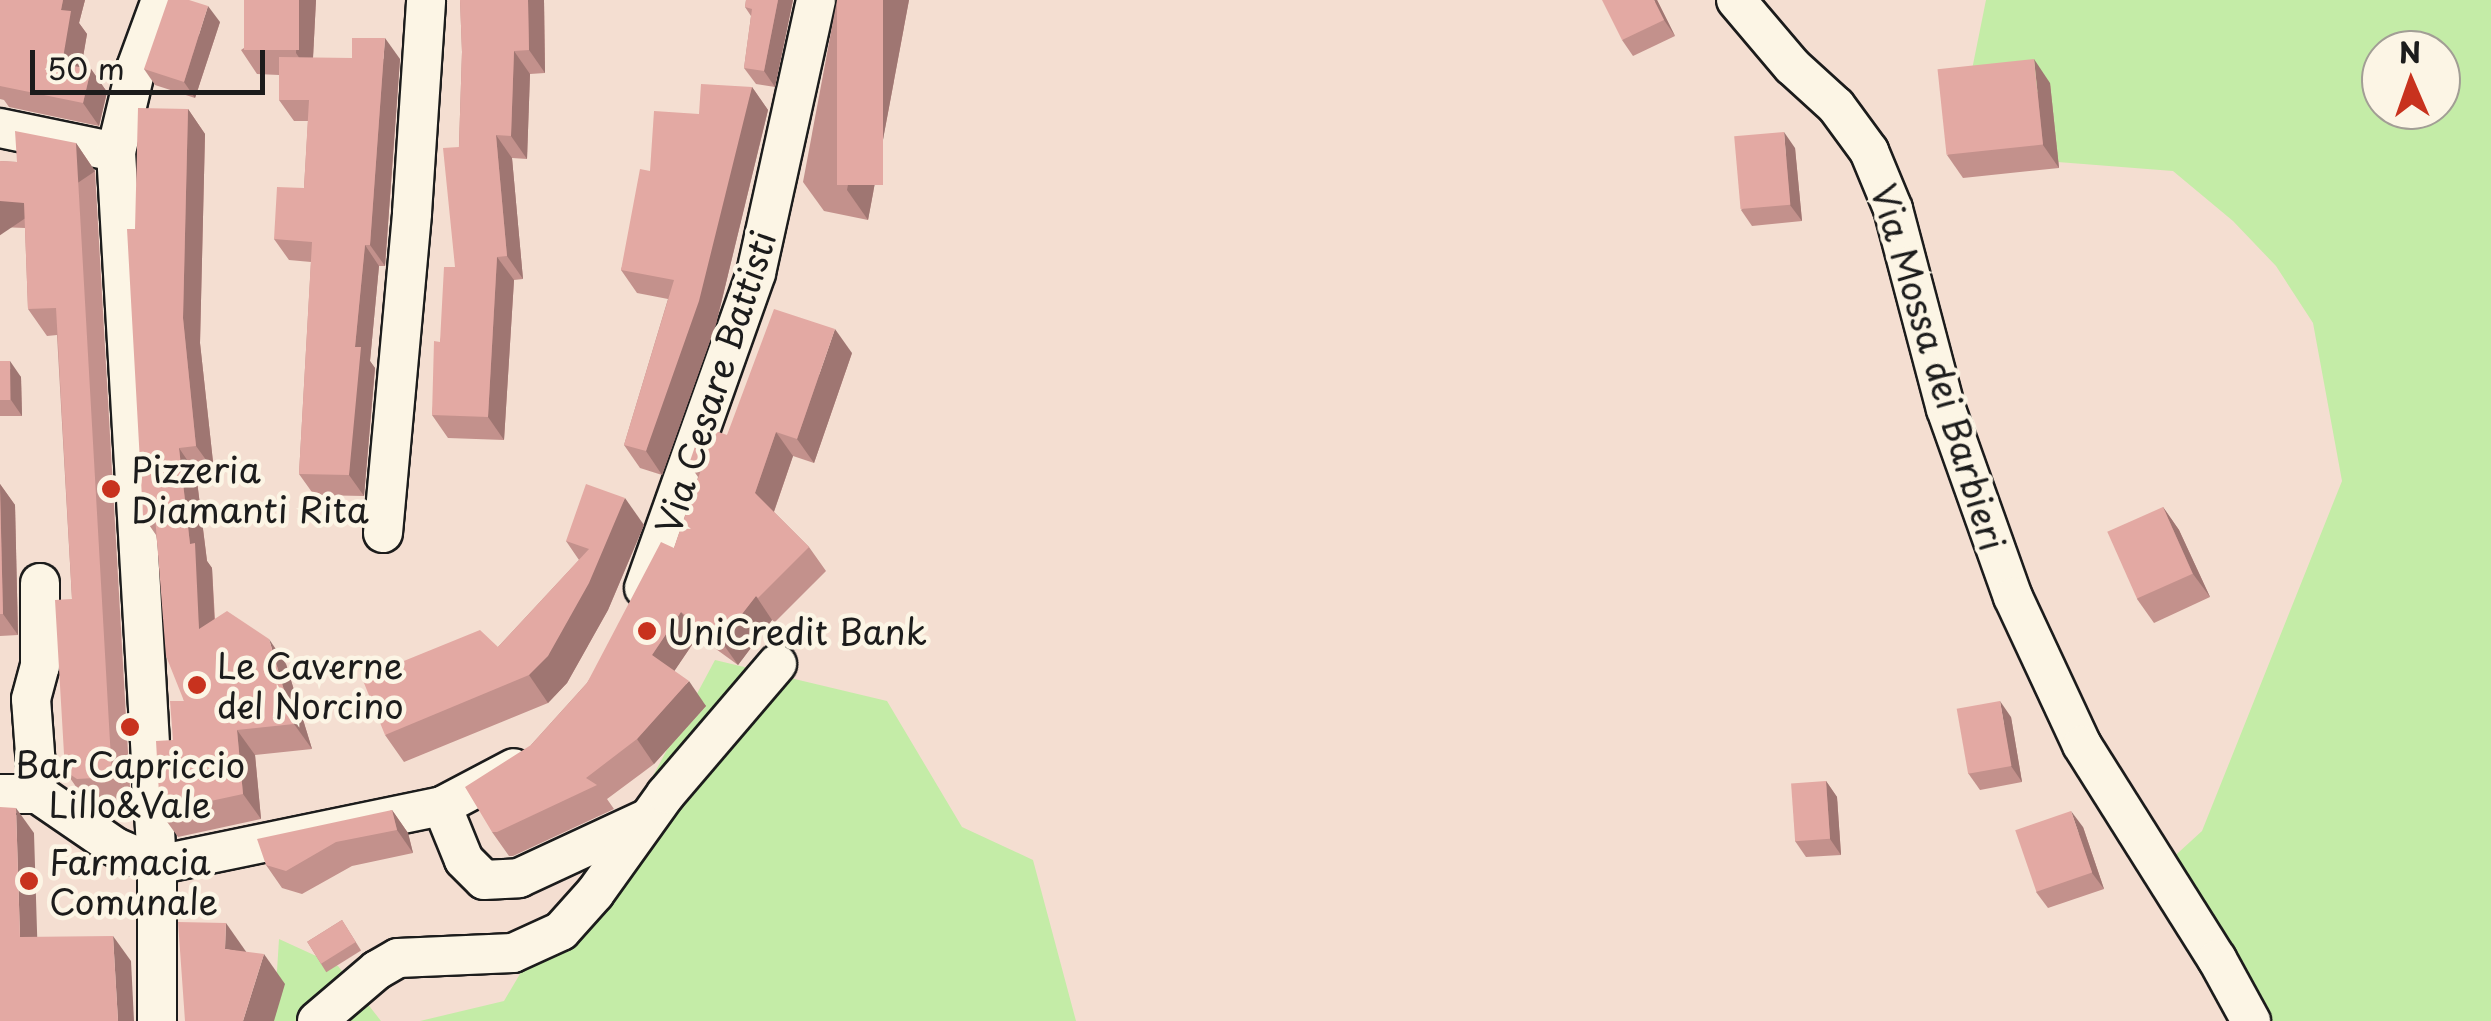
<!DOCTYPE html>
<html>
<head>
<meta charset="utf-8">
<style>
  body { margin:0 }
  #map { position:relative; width:2491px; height:1021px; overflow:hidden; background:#f4ded1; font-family:"Playpen Sans",sans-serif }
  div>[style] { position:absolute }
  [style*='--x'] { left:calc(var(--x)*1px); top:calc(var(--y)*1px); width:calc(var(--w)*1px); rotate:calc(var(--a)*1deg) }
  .green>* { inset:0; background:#c4eca7 }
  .roads { filter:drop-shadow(2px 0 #1c1c1c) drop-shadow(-2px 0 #1c1c1c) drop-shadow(0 2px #1c1c1c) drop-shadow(0 -2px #1c1c1c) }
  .minor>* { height:38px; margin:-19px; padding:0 19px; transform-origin:19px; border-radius:19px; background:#fcf5e5 }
  .wall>* { inset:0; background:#c3918c; transform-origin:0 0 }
  .shaded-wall>* { inset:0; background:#9f7672; transform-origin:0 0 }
  .building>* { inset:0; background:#e3a9a3; transform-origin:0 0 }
  .dots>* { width:28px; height:28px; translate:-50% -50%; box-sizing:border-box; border:5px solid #fcf5e5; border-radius:50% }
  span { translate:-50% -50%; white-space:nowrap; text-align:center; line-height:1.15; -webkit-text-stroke:9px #fcf5e5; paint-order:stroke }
  .street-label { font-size:35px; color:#1c1c1c }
  .poi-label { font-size:35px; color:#1c1c1c }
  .left { translate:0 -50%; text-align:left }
  .north { position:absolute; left:2361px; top:30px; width:100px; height:100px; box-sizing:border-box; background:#fcf5e5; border:2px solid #a29e95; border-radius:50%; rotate:358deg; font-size:28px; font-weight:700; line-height:40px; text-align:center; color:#1c1c1c }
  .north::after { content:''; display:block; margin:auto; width:35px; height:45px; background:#c8321e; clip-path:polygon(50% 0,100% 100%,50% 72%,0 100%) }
  .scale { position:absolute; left:30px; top:50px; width:235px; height:45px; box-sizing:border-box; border:5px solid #1c1c1c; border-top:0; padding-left:12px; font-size:30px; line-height:35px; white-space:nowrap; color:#1c1c1c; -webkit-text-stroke:8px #fcf5e5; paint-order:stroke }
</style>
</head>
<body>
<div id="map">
  <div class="green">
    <div style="clip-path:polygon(evenodd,1986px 0,2491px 0,2491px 1021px,2256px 1021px,2156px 873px,2202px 831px,2342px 481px,2313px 323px,2276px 266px,2233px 221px,2173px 171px,1955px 154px,1986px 0,2381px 50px,2441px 50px,2441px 110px,2381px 110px,2381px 50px)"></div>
    <div style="clip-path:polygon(715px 660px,887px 701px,962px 827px,1033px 860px,1076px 1021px,420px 1021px,504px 1001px,543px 935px,600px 875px)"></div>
    <div style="clip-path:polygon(279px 939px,338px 966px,381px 1021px,260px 1021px,275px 1003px)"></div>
  </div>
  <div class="roads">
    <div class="minor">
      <div style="--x:1736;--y:0;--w:87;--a:49.7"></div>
      <div style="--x:1792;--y:66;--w:59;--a:42.3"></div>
      <div style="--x:1836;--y:106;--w:56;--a:53.7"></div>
      <div style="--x:1869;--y:151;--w:63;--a:67.5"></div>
      <div style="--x:1893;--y:209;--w:207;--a:75.2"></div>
      <div style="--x:1946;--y:409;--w:200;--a:70.4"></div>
      <div style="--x:2013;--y:597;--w:163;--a:65"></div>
      <div style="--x:2082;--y:745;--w:253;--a:57.8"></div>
      <div style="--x:2217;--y:959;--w:71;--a:61.3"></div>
      <div style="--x:0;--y:128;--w:118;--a:11.7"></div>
      <div style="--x:383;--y:533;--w:321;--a:-84.8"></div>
      <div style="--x:412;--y:213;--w:213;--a:-86.2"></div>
      <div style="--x:644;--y:588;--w:334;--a:-70.4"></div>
      <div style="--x:756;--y:273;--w:280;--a:-77.6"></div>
      <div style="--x:0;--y:794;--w:38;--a:0"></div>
      <div style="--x:38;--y:794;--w:93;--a:34.5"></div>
      <div style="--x:115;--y:847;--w:46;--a:23.2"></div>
      <div style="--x:38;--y:794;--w:95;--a:-94.2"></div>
      <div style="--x:31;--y:699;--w:34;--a:-75"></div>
      <div style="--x:40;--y:666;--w:83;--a:-90"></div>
      <div style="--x:442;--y:806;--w:58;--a:67.8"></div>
      <div style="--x:464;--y:860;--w:28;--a:45"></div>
      <div style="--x:484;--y:880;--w:35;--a:-3"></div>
      <div style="--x:519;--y:878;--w:140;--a:-24.9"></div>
      <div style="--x:157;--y:865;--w:291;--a:-11.7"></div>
      <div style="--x:442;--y:806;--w:81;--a:-27.8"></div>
      <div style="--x:157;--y:1021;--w:156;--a:-90"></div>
      <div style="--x:157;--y:865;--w:714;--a:-93.29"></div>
      <div style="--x:116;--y:152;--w:86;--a:-76.6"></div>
      <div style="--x:136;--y:68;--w:72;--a:-69.8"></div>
      <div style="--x:317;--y:1021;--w:79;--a:-40.4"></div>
      <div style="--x:377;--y:970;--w:24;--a:-30"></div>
      <div style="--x:398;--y:958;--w:115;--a:-2.5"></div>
      <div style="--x:513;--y:953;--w:53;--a:-24.6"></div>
      <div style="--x:561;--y:931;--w:51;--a:-48.2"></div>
      <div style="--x:595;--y:893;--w:122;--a:-54.4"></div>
      <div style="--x:666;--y:794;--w:171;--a:-49.5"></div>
    </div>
  </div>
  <div class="wall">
    <div style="clip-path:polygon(0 0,85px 0,79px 23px,87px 34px,81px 67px,91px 69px,107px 92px,99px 126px,9px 107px,4px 100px,0 99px)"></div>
    <div style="clip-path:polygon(316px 0,313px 58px,400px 59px,385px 266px,379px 266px,370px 361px,375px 368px,364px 496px,314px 495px,299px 474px,311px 262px,289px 260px,274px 239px,304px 188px,308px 121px,294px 121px,279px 100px,279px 75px,257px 74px,241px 50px)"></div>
    <div style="clip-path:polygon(460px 0,544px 0,545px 73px,530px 74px,527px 159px,512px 158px,523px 279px,514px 280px,504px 440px,448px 438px,432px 415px,440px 342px,455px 267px,462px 52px)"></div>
    <div style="clip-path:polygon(746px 0,793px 0,775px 87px,756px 84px,744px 68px,751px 16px,745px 7px)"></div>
    <div style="clip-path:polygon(837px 0,909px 0,868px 220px,824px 211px,803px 182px)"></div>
    <div style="clip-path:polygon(1657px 0,1675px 36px,1633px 56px,1622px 40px)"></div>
    <div style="clip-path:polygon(220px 22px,195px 98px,155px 85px,144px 69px)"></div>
    <div style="clip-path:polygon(2050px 83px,2059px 168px,1963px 178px,1947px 155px)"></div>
    <div style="clip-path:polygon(752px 87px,768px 110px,716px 324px,662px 475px,640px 468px,624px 445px,668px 299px,637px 293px,621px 270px,650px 171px,699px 114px)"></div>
    <div style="clip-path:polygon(188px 109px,205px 134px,200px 343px,214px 471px,196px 473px,207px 561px,212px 568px,215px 619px,286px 664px,312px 749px,255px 755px,261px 819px,178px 837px,160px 812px,173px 740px,184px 701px,156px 535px,143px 516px,135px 229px)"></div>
    <div style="clip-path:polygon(76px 143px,95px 171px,131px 805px,96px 807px,84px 798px,65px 771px,72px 599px,57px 335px,47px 336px,28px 309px,25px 228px,0 227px,0 161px,17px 162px)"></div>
    <div style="clip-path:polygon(1795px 148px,1802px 221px,1752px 226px,1741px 210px)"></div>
    <div style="clip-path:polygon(852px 353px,814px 463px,793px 456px,774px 512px,809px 547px,826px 571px,775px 622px,772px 620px,738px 665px,698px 636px,674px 671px,706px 706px,654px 764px,607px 799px,614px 809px,513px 856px,509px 856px,492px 832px,531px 745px,587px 683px,674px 548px,698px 477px,689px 464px,727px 435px)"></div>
    <div style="clip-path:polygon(0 361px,21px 377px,22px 416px,0 416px)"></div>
    <div style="clip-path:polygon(0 484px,15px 505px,18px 635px,0 636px)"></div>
    <div style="clip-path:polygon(2163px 507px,2179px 530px,2210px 597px,2154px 623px,2137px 599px)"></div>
    <div style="clip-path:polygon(644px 525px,608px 610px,567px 683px,548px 703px,404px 762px,385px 735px,498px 647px,579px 560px,566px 541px)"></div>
    <div style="clip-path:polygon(2011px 717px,2022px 782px,1980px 790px,1968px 773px)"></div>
    <div style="clip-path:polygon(1826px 781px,1837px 797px,1841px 855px,1806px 857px,1795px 841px)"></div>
    <div style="clip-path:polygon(392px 810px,408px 833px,413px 853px,352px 866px,302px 894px,282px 888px,266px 865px)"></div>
    <div style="clip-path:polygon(2083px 827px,2104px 889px,2048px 908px,2036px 892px)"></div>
    <div style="left:342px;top:920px;width:36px;height:41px;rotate:58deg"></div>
  </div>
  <div class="shaded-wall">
    <div style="clip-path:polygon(63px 0,85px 0,79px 23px,87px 34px,78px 87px,62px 64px,61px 10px)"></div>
    <div style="clip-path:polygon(299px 0,316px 0,312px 77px,296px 53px)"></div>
    <div style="clip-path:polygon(528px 0,544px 0,545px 73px,529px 50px)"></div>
    <div style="clip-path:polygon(778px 0,793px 0,775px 87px,764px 71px)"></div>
    <div style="clip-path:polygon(883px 0,909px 0,868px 220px,847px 190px)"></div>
    <div style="clip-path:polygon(1654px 0,1657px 0,1675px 36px,1664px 20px)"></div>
    <div style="clip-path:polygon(208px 6px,220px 22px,195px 98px,184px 82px)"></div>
    <div style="clip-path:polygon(385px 38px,400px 59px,385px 266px,370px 245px)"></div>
    <div style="clip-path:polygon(514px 51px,530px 74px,527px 159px,511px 136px)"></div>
    <div style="clip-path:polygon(2034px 59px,2050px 83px,2059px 168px,2043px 145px)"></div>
    <div style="clip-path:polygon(91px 69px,107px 92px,99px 126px,83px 103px)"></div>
    <div style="clip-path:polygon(752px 87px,768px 110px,716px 324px,662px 475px,646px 451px)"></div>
    <div style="clip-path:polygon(188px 109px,205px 134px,200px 343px,214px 471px,196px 446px,183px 318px)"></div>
    <div style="clip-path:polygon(1784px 132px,1795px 148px,1802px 221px,1790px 205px)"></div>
    <div style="clip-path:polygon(496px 135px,512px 158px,523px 279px,507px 256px)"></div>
    <div style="left:76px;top:143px;width:34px;height:635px;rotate:56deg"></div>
    <div style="clip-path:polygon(365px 245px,379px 266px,370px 361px,375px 368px,364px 496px,349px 475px,355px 347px)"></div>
    <div style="clip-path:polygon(497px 257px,514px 280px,504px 440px,488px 417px)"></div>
    <div style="clip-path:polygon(835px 329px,852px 353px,814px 463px,797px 439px)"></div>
    <div style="clip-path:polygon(10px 361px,21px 377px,22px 416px,11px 400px)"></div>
    <div style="clip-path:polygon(776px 432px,793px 456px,772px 517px,755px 493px)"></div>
    <div style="clip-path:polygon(179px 448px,196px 473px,207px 561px,212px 568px,216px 654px,199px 629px,190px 544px)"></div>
    <div style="clip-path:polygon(0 484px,15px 505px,18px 635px,3px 614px)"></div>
    <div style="clip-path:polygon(625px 498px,644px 525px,608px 610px,567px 683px,548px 703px,529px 675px)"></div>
    <div style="clip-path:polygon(2163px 507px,2179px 530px,2210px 597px,2193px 574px)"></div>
    <div style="clip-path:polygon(756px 596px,772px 620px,738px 665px,721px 641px)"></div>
    <div style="clip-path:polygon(681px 612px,698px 636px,669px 679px,652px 655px)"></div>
    <div style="clip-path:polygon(269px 639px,286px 664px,312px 749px,294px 724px)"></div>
    <div style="clip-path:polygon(689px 681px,706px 706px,654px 764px,637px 739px)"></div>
    <div style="clip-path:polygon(2000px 701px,2011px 717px,2022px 782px,2011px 766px)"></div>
    <div style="clip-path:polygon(237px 730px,255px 755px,261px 819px,243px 794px)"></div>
    <div style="clip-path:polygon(1826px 781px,1837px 797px,1841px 855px,1830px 839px)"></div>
    <div style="clip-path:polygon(16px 808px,34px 833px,38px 963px,20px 937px)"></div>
    <div style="clip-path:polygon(392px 810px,408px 833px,413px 853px,397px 830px)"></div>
    <div style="clip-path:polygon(2071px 811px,2083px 827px,2104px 889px,2092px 873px)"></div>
    <div style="clip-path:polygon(226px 923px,247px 953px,225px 949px)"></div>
    <div style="clip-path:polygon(113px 936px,131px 961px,134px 1021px,118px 1021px)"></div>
    <div style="clip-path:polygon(264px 954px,285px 984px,274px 1021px,243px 1021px)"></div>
  </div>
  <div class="building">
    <div style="clip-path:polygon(0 0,63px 0,61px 10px,71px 11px,62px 64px,91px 69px,83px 103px,0 86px)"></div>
    <div style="clip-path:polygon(168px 0,189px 0,208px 6px,184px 82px,144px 69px)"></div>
    <div style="left:244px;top:0;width:55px;height:50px"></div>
    <div style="clip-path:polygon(460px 0,528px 0,529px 50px,514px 51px,511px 136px,496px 135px,507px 256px,497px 257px,488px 417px,432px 415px,434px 341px,440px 342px,444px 267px,455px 267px,443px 148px,459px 147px,462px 52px)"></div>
    <div style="clip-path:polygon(746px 0,778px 0,764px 71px,744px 68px,752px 9px,745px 7px)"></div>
    <div style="left:837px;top:0;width:46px;height:185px"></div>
    <div style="clip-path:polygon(1602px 0,1654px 0,1664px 20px,1622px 40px)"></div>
    <div style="clip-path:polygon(352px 38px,385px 38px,370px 245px,365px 245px,355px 347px,361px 347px,349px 475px,299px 474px,312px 242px,274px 239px,277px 187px,304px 188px,309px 100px,279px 100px,279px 57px,352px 58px)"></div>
    <div style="left:2034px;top:59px;width:86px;height:97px;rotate:84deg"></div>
    <div style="clip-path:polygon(701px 84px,752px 87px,699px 301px,646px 451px,624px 445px,674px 280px,621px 270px,640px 169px,650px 171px,654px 111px,699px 114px)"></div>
    <div style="clip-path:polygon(138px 108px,188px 109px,183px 318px,196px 446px,179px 448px,190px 544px,195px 543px,199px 629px,227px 611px,269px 639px,294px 724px,237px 730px,243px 794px,160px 812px,156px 741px,173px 740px,170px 701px,184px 701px,166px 656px,155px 516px,143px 516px,127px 229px,135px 229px)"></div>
    <div style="clip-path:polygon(15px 131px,76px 143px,112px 777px,77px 779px,65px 771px,55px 600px,72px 599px,56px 308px,28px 309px,24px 203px,0 201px,0 161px,17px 162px)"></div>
    <div style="left:1784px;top:132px;width:73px;height:50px;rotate:85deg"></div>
    <div style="clip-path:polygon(774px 309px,835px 329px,797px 439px,776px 432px,755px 493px,809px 547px,758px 598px,756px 596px,721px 641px,681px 612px,652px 655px,689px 681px,637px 739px,586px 778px,597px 785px,497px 832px,492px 832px,465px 787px,531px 745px,587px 683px,661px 542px,674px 548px,702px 467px,689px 464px,702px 426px,727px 435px)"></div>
    <div style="left:0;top:361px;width:10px;height:39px"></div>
    <div style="clip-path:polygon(586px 484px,625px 498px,589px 583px,548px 656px,529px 675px,385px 735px,362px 678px,480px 630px,498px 647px,589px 549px,566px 541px)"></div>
    <div style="clip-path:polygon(0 491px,3px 614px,0 614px)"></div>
    <div style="left:2163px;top:507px;width:73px;height:61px;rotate:66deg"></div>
    <div style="left:2000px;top:701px;width:66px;height:44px;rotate:80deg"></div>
    <div style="left:1826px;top:781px;width:58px;height:35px;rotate:86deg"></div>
    <div style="clip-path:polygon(0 807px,16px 808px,20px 937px,113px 936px,118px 1021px,0 1021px)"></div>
    <div style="clip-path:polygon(392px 810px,397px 830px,336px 842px,286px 871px,266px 865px,257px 839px)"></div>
    <div style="left:2071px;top:811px;width:65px;height:59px;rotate:71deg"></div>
    <div style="left:342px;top:920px;width:26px;height:41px;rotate:58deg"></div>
    <div style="clip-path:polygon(178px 922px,226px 923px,225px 949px,264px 954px,243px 1021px,185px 1021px)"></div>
  </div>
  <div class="dots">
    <div style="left:111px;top:489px;background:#c8321e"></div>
    <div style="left:647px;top:631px;background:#c8321e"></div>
    <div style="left:197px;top:685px;background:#c8321e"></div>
    <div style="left:130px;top:727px;background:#c8321e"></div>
    <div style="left:29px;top:881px;background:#c8321e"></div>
  </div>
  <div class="street-label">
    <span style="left:1939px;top:367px;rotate:73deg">Via Mossa dei Barbieri</span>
    <span style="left:715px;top:382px;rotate:-72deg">Via Cesare Battisti</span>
  </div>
  <div class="poi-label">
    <span class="left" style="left:131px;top:489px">Pizzeria<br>Diamanti Rita</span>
    <span class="left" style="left:667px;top:631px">UniCredit Bank</span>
    <span class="left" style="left:217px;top:685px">Le Caverne<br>del Norcino</span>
    <span style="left:130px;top:784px">Bar Capriccio<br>Lillo&amp;Vale</span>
    <span class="left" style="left:49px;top:881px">Farmacia<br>Comunale</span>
  </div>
  <div class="north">N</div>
  <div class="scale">50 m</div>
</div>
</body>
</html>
